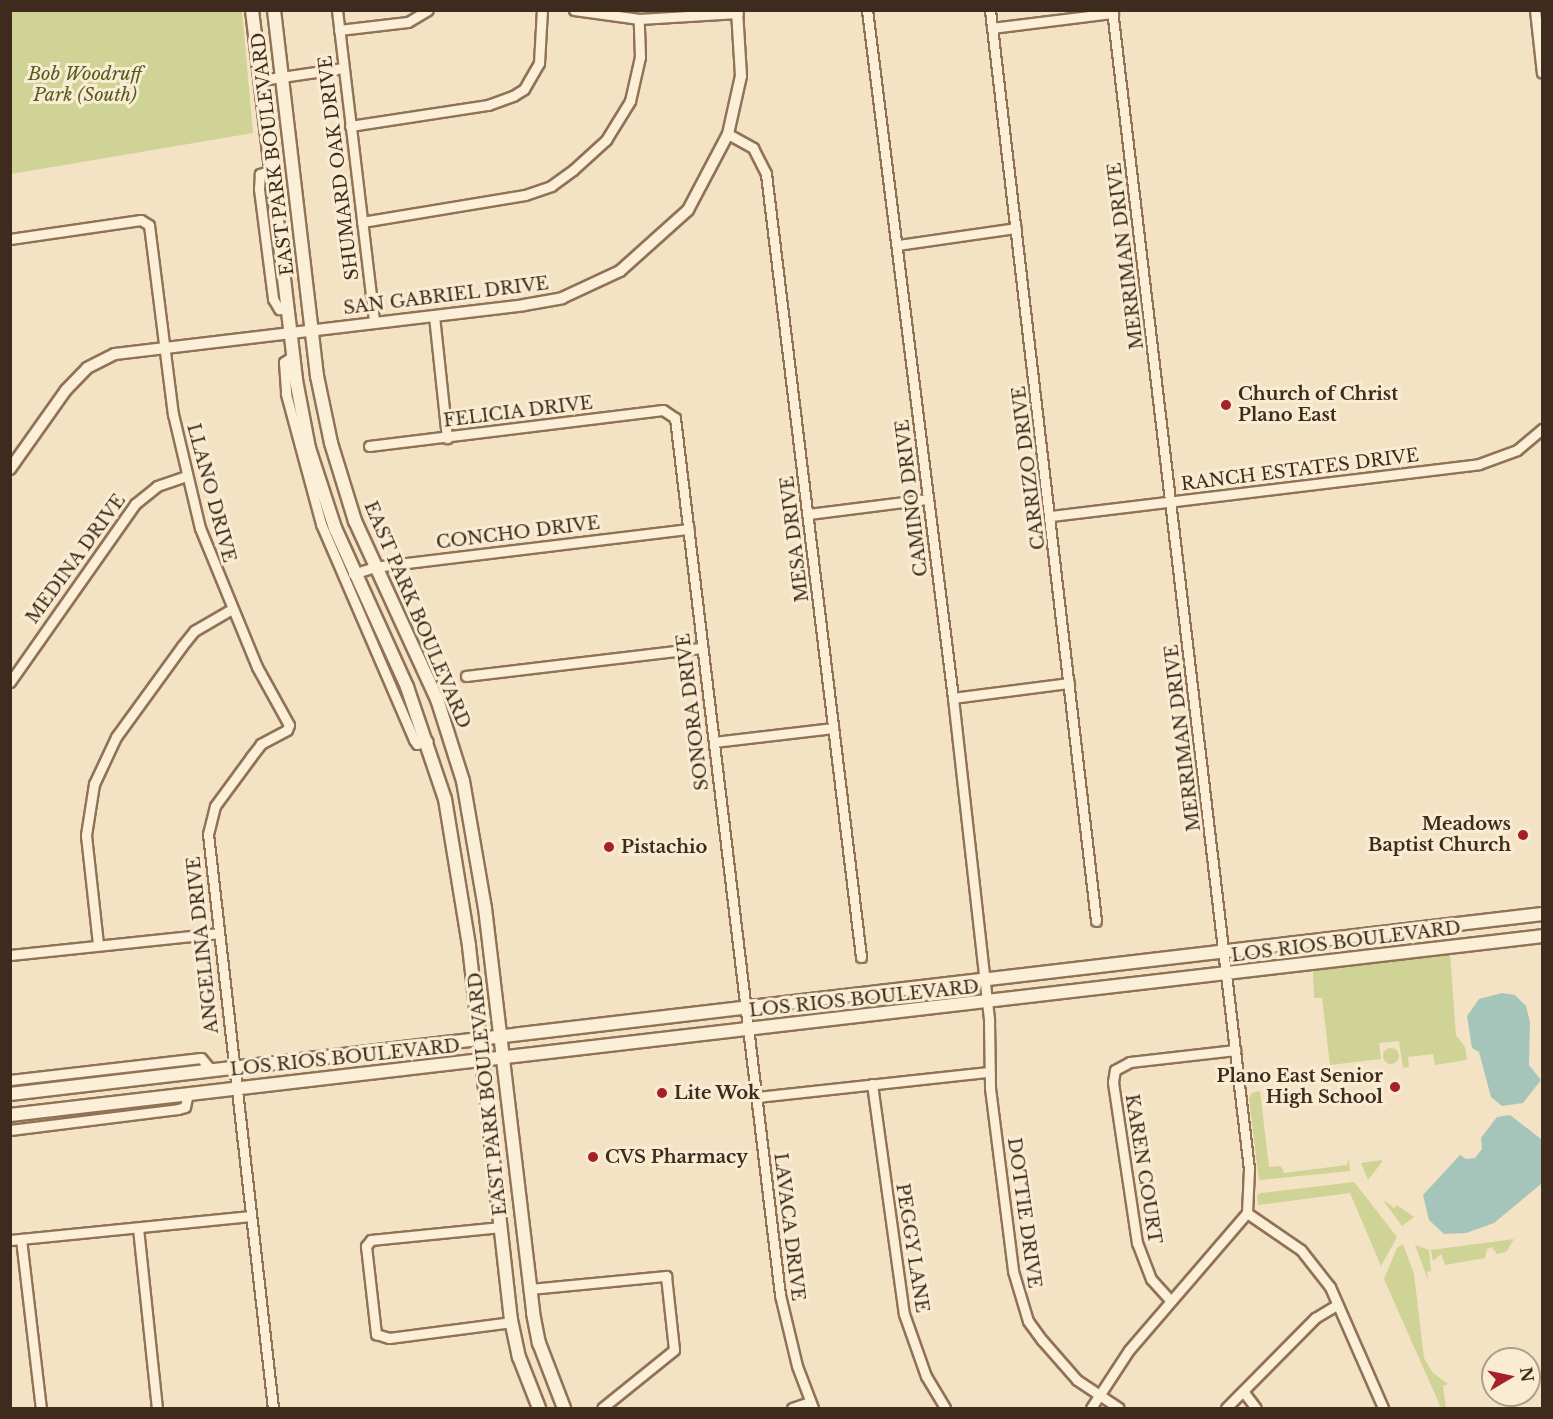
<!DOCTYPE html>
<html>
<head>
<meta charset="utf-8">
<style>
  body { margin:0 }
  #map { position:relative; width:1553px; height:1419px; overflow:hidden; background:#f3e2c3; font-family:"Libre Baskerville",serif }
  div>[style] { position:absolute }
  [style*='--x'] { left:calc(var(--x)*1px); top:calc(var(--y)*1px); width:calc(var(--w)*1px); rotate:calc(var(--a)*1deg) }
  .green>* { inset:0; background:#cfd395 }
  .round { border-radius:50% }
  .water>* { inset:0; background:#a5c5ba }
  .roads { filter:drop-shadow(2px 0 #907257) drop-shadow(-2px 0 #907257) drop-shadow(0 2px #907257) drop-shadow(0 -2px #907257) }
  .minor>* { height:9px; margin:-4.5px; padding:0 4.5px; transform-origin:4.5px; border-radius:4.5px; background:#fcefd7 }
  .tertiary>* { height:10px; margin:-5px; padding:0 5px; transform-origin:5px; border-radius:5px; background:#fcefd7 }
  .secondary>* { height:12px; margin:-6px; padding:0 6px; transform-origin:6px; border-radius:6px; background:#fcefd7 }
  .dots>* { width:16px; height:16px; translate:-50% -50%; box-sizing:border-box; border:3px solid #f9ecd3; border-radius:50% }
  span { translate:-50% -50%; white-space:nowrap; text-align:center; line-height:1.15; -webkit-text-stroke:6px #f9ecd3; paint-order:stroke }
  .park-label { font-size:18px; color:#515d21; font-style:italic }
  .street-label { font-size:18px; color:#3e2b1d }
  .poi-label { font-size:18px; color:#3e2b1d; font-weight:700 }
  .left { translate:0 -50%; text-align:left }
  .right { translate:-100% -50%; text-align:right }
  .frame { position:absolute; inset:0; border:12px solid #3e2b1d; pointer-events:none }
  .north { position:absolute; left:1481px; top:1347px; width:60px; height:60px; box-sizing:border-box; background:#f9ecd3; border:2px solid #ae9f8a; border-radius:50%; rotate:81deg; font-size:16px; font-weight:700; line-height:24px; text-align:center; color:#3e2b1d }
  .north::after { content:''; display:block; margin:auto; width:21px; height:27px; background:#a62028; clip-path:polygon(50% 0,100% 100%,50% 72%,0 100%) }
</style>
</head>
<body>
<div id="map">
  <div class="green">
    <div style="clip-path:polygon(10px 11px,242px 11px,253px 133px,11px 174px)"></div>
    <div style="clip-path:polygon(1450px 954px,1456px 1035px,1465px 1047px,1467px 1060px,1435px 1065px,1433px 1054px,1408px 1057px,1409px 1067px,1403px 1068px,1399px 1041px,1379px 1043px,1381px 1059px,1330px 1065px,1322px 998px,1314px 998px,1313px 971px)"></div>
    <div class="round" style="left:1383px;top:1048px;width:16px;height:16px"></div>
    <div style="clip-path:polygon(1260px 1091px,1269px 1167px,1281px 1166px,1284px 1173px,1347px 1165px,1349px 1158px,1350px 1171px,1259px 1180px,1249px 1099px,1252px 1093px)"></div>
    <div style="clip-path:polygon(1382px 1160px,1382px 1162px,1368px 1180px,1361px 1163px)"></div>
    <div style="clip-path:polygon(1354px 1182px,1397px 1237px,1381px 1266px,1350px 1193px,1258px 1205px,1257px 1195px,1261px 1193px)"></div>
    <div style="clip-path:polygon(1382px 1199px,1394px 1208px,1397px 1205px,1414px 1217px,1402px 1226px)"></div>
    <div style="clip-path:polygon(1514px 1239px,1506px 1252px,1497px 1254px,1492px 1247px,1487px 1249px,1485px 1258px,1445px 1265px,1441px 1254px,1433px 1261px,1431px 1250px)"></div>
    <div style="clip-path:polygon(1403px 1244px,1414px 1274px,1424px 1358px,1432px 1372px,1448px 1384px,1443px 1386px,1446px 1408px,1441px 1408px,1384px 1279px,1397px 1248px)"></div>
    <div style="clip-path:polygon(1415px 1245px,1429px 1250px,1431px 1271px,1427px 1272px,1428px 1280px)"></div>
  </div>
  <div class="water">
    <div style="clip-path:polygon(1502px 993px,1515px 995px,1526px 1006px,1530px 1022px,1529px 1065px,1541px 1080px,1523px 1103px,1502px 1106px,1491px 1097px,1479px 1052px,1472px 1048px,1467px 1016px,1479px 999px)"></div>
    <div style="clip-path:polygon(1510px 1115px,1541px 1139px,1541px 1184px,1494px 1223px,1466px 1233px,1444px 1234px,1429px 1220px,1423px 1195px,1460px 1155px,1466px 1159px,1475px 1158px,1482px 1149px,1481px 1138px,1497px 1117px)"></div>
  </div>
  <div class="roads">
    <div class="minor">
      <div style="--x:337;--y:10;--w:314;--a:83.2"></div>
      <div style="--x:574;--y:10;--w:66;--a:7.9"></div>
      <div style="--x:639;--y:19;--w:99;--a:-3.5"></div>
      <div style="--x:867;--y:10;--w:693;--a:82.87"></div>
      <div style="--x:953;--y:698;--w:325;--a:83.6"></div>
      <div style="--x:989;--y:1021;--w:67;--a:89.1"></div>
      <div style="--x:990;--y:1088;--w:184;--a:82.8"></div>
      <div style="--x:1013;--y:1271;--w:52;--a:73.3"></div>
      <div style="--x:1028;--y:1321;--w:24;--a:54"></div>
      <div style="--x:1042;--y:1340;--w:53;--a:48.8"></div>
      <div style="--x:1077;--y:1380;--w:50;--a:33.7"></div>
      <div style="--x:990;--y:10;--w:917;--a:83.36"></div>
      <div style="--x:1535;--y:10;--w:63;--a:83.7"></div>
      <div style="--x:992;--y:28;--w:122;--a:-7.1"></div>
      <div style="--x:339;--y:30;--w:69;--a:-6.6"></div>
      <div style="--x:408;--y:22;--w:23;--a:-31"></div>
      <div style="--x:261;--y:80;--w:83;--a:-8.3"></div>
      <div style="--x:350;--y:126;--w:140;--a:-8.7"></div>
      <div style="--x:488;--y:105;--w:27;--a:-20"></div>
      <div style="--x:513;--y:96;--w:13;--a:-32"></div>
      <div style="--x:524;--y:89;--w:30;--a:-60"></div>
      <div style="--x:539;--y:63;--w:53;--a:-86.8"></div>
      <div style="--x:728;--y:134;--w:29;--a:29"></div>
      <div style="--x:753;--y:148;--w:29;--a:63"></div>
      <div style="--x:766;--y:174;--w:789;--a:83.08"></div>
      <div style="--x:272;--y:170;--w:13;--a:162"></div>
      <div style="--x:260;--y:174;--w:15;--a:94"></div>
      <div style="--x:259;--y:189;--w:111;--a:82.7"></div>
      <div style="--x:273;--y:299;--w:12;--a:59"></div>
      <div style="--x:279;--y:309;--w:9;--a:-13"></div>
      <div style="--x:362;--y:222;--w:165;--a:-9.4"></div>
      <div style="--x:525;--y:195;--w:28;--a:-19"></div>
      <div style="--x:551;--y:186;--w:27;--a:-36"></div>
      <div style="--x:573;--y:170;--w:45;--a:-42.3"></div>
      <div style="--x:606;--y:140;--w:46;--a:-58.4"></div>
      <div style="--x:630;--y:101;--w:45;--a:-77.2"></div>
      <div style="--x:640;--y:57;--w:38;--a:-92"></div>
      <div style="--x:10;--y:239;--w:132;--a:-8.3"></div>
      <div style="--x:141;--y:220;--w:9;--a:32"></div>
      <div style="--x:149;--y:225;--w:191;--a:82.8"></div>
      <div style="--x:173;--y:414;--w:117;--a:76.7"></div>
      <div style="--x:200;--y:528;--w:150;--a:67.7"></div>
      <div style="--x:257;--y:667;--w:66;--a:61.1"></div>
      <div style="--x:289;--y:725;--w:5;--a:112"></div>
      <div style="--x:287;--y:730;--w:30;--a:152"></div>
      <div style="--x:261;--y:744;--w:16;--a:128"></div>
      <div style="--x:251;--y:757;--w:61;--a:126.3"></div>
      <div style="--x:215;--y:806;--w:29;--a:104"></div>
      <div style="--x:208;--y:834;--w:578;--a:83.54"></div>
      <div style="--x:898;--y:245;--w:119;--a:-8.2"></div>
      <div style="--x:434;--y:316;--w:123;--a:83.9"></div>
      <div style="--x:293;--y:356;--w:11;--a:146"></div>
      <div style="--x:284;--y:362;--w:32;--a:86"></div>
      <div style="--x:286;--y:394;--w:135;--a:74.9"></div>
      <div style="--x:321;--y:524;--w:235;--a:66.7"></div>
      <div style="--x:414;--y:740;--w:5;--a:53"></div>
      <div style="--x:417;--y:744;--w:11;--a:-15"></div>
      <div style="--x:369;--y:446;--w:296;--a:-7"></div>
      <div style="--x:663;--y:410;--w:14;--a:34"></div>
      <div style="--x:675;--y:418;--w:883;--a:83.17"></div>
      <div style="--x:780;--y:1295;--w:73;--a:76.5"></div>
      <div style="--x:797;--y:1366;--w:45;--a:69.1"></div>
      <div style="--x:809;--y:514;--w:120;--a:-7.2"></div>
      <div style="--x:1051;--y:516;--w:431;--a:-6.9"></div>
      <div style="--x:1479;--y:464;--w:40;--a:-20.2"></div>
      <div style="--x:1517;--y:450;--w:33;--a:-40"></div>
      <div style="--x:353;--y:574;--w:22;--a:-18"></div>
      <div style="--x:374;--y:567;--w:317;--a:-6.9"></div>
      <div style="--x:466;--y:676;--w:238;--a:-6.8"></div>
      <div style="--x:10;--y:682;--w:218;--a:-54.9"></div>
      <div style="--x:135;--y:504;--w:28;--a:-39"></div>
      <div style="--x:157;--y:486;--w:31;--a:-19"></div>
      <div style="--x:953;--y:698;--w:117;--a:-7.4"></div>
      <div style="--x:714;--y:742;--w:120;--a:-6.7"></div>
      <div style="--x:98;--y:944;--w:110;--a:-96.3"></div>
      <div style="--x:86;--y:835;--w:52;--a:-81.1"></div>
      <div style="--x:94;--y:784;--w:52;--a:-64.9"></div>
      <div style="--x:116;--y:737;--w:112;--a:-54"></div>
      <div style="--x:182;--y:646;--w:19;--a:-51"></div>
      <div style="--x:194;--y:631;--w:44;--a:-30.1"></div>
      <div style="--x:10;--y:955;--w:209;--a:-6"></div>
      <div style="--x:10;--y:1080;--w:192;--a:-6.6"></div>
      <div style="--x:201;--y:1058;--w:16;--a:50"></div>
      <div style="--x:872;--y:1084;--w:232;--a:82.1"></div>
      <div style="--x:904;--y:1314;--w:66;--a:70.5"></div>
      <div style="--x:926;--y:1376;--w:37;--a:59"></div>
      <div style="--x:757;--y:1097;--w:233;--a:-6.2"></div>
      <div style="--x:10;--y:1130;--w:169;--a:-7.1"></div>
      <div style="--x:178;--y:1109;--w:7;--a:-16"></div>
      <div style="--x:185;--y:1107;--w:14;--a:-78"></div>
      <div style="--x:1247;--y:1213;--w:65;--a:34.4"></div>
      <div style="--x:1301;--y:1250;--w:47;--a:51.9"></div>
      <div style="--x:1330;--y:1287;--w:132;--a:66.3"></div>
      <div style="--x:501;--y:1227;--w:131;--a:174.3"></div>
      <div style="--x:371;--y:1240;--w:8;--a:130"></div>
      <div style="--x:366;--y:1246;--w:89;--a:83.5"></div>
      <div style="--x:376;--y:1334;--w:14;--a:17"></div>
      <div style="--x:389;--y:1338;--w:124;--a:-7.4"></div>
      <div style="--x:138;--y:1228;--w:181;--a:84"></div>
      <div style="--x:21;--y:1239;--w:170;--a:83.3"></div>
      <div style="--x:10;--y:1240;--w:240;--a:-5.7"></div>
      <div style="--x:530;--y:1289;--w:137;--a:-5.5"></div>
      <div style="--x:666;--y:1276;--w:74;--a:83.8"></div>
      <div style="--x:674;--y:1350;--w:92;--a:141.1"></div>
      <div style="--x:1170;--y:1300;--w:28;--a:-132"></div>
      <div style="--x:1151;--y:1279;--w:39;--a:-111"></div>
      <div style="--x:1137;--y:1243;--w:163;--a:-98.5"></div>
      <div style="--x:1113;--y:1082;--w:12;--a:-81"></div>
      <div style="--x:1115;--y:1070;--w:17;--a:-28"></div>
      <div style="--x:1130;--y:1062;--w:106;--a:-6.5"></div>
      <div style="--x:1243;--y:1391;--w:21;--a:53"></div>
      <div style="--x:792;--y:1408;--w:18;--a:-19"></div>
      <div style="--x:1091;--y:1408;--w:69;--a:-56.8"></div>
      <div style="--x:1129;--y:1350;--w:181;--a:-49.3"></div>
      <div style="--x:1247;--y:1213;--w:44;--a:-87.4"></div>
      <div style="--x:1249;--y:1169;--w:1167;--a:-96.74"></div>
      <div style="--x:1226;--y:1408;--w:127;--a:-45.3"></div>
      <div style="--x:1315;--y:1318;--w:26;--a:-31"></div>
    </div>
    <div class="tertiary">
      <div style="--x:10;--y:469;--w:97;--a:-54.7"></div>
      <div style="--x:66;--y:390;--w:30;--a:-46"></div>
      <div style="--x:87;--y:368;--w:31;--a:-27"></div>
      <div style="--x:115;--y:354;--w:412;--a:-6.8"></div>
      <div style="--x:524;--y:305;--w:39;--a:-10"></div>
      <div style="--x:562;--y:298;--w:64;--a:-25"></div>
      <div style="--x:620;--y:271;--w:91;--a:-41.9"></div>
      <div style="--x:688;--y:210;--w:86;--a:-62.2"></div>
      <div style="--x:728;--y:134;--w:59;--a:-77.4"></div>
      <div style="--x:741;--y:76;--w:66;--a:-93.5"></div>
    </div>
    <div class="secondary">
      <div style="--x:252;--y:10;--w:373;--a:83.2"></div>
      <div style="--x:296;--y:380;--w:69;--a:79.2"></div>
      <div style="--x:309;--y:448;--w:84;--a:72"></div>
      <div style="--x:335;--y:528;--w:175;--a:65.6"></div>
      <div style="--x:407;--y:687;--w:118;--a:71.3"></div>
      <div style="--x:445;--y:799;--w:149;--a:80.7"></div>
      <div style="--x:469;--y:946;--w:376;--a:83.6"></div>
      <div style="--x:511;--y:1320;--w:38;--a:78"></div>
      <div style="--x:519;--y:1357;--w:55;--a:68.6"></div>
      <div style="--x:274;--y:10;--w:369;--a:83.3"></div>
      <div style="--x:317;--y:376;--w:68;--a:78.2"></div>
      <div style="--x:331;--y:443;--w:82;--a:72.9"></div>
      <div style="--x:355;--y:521;--w:196;--a:65.3"></div>
      <div style="--x:437;--y:699;--w:86;--a:72.4"></div>
      <div style="--x:463;--y:781;--w:129;--a:80.2"></div>
      <div style="--x:485;--y:908;--w:408;--a:83.2"></div>
      <div style="--x:533;--y:1313;--w:31;--a:79"></div>
      <div style="--x:539;--y:1343;--w:70;--a:69"></div>
      <div style="--x:10;--y:1094;--w:1543;--a:-6.7"></div>
      <div style="--x:10;--y:1115;--w:1542;--a:-6.66"></div>
    </div>
  </div>
  <div class="dots">
    <div style="left:1226px;top:405px;background:#a62028"></div>
    <div style="left:1523px;top:835px;background:#a62028"></div>
    <div style="left:609px;top:847px;background:#a62028"></div>
    <div style="left:1395px;top:1087px;background:#a62028"></div>
    <div style="left:662px;top:1093px;background:#a62028"></div>
    <div style="left:593px;top:1157px;background:#a62028"></div>
  </div>
  <div class="park-label">
    <span style="left:85px;top:85px">Bob Woodruff<br>Park (South)</span>
  </div>
  <div class="street-label">
    <span style="left:273px;top:154px;rotate:-97deg">EAST PARK BOULEVARD</span>
    <span style="left:339px;top:168px;rotate:-97deg">SHUMARD OAK DRIVE</span>
    <span style="left:1126px;top:256px;rotate:-97deg">MERRIMAN DRIVE</span>
    <span style="left:446px;top:296px;rotate:-7deg">SAN GABRIEL DRIVE</span>
    <span style="left:518px;top:412px;rotate:-7deg">FELICIA DRIVE</span>
    <span style="left:1029px;top:468px;rotate:-97deg">CARRIZO DRIVE</span>
    <span style="left:1300px;top:470px;rotate:-7deg">RANCH ESTATES DRIVE</span>
    <span style="left:211px;top:493px;rotate:75deg">LLANO DRIVE</span>
    <span style="left:912px;top:498px;rotate:-97deg">CAMINO DRIVE</span>
    <span style="left:518px;top:533px;rotate:-7deg">CONCHO DRIVE</span>
    <span style="left:795px;top:539px;rotate:-97deg">MESA DRIVE</span>
    <span style="left:76px;top:559px;rotate:-54deg">MEDINA DRIVE</span>
    <span style="left:417px;top:615px;rotate:67deg">EAST PARK BOULEVARD</span>
    <span style="left:693px;top:712px;rotate:-97deg">SONORA DRIVE</span>
    <span style="left:1183px;top:738px;rotate:-97deg">MERRIMAN DRIVE</span>
    <span style="left:1346px;top:942px;rotate:-7deg">LOS RIOS BOULEVARD</span>
    <span style="left:203px;top:945px;rotate:-96deg">ANGELINA DRIVE</span>
    <span style="left:864px;top:999px;rotate:-6deg">LOS RIOS BOULEVARD</span>
    <span style="left:345px;top:1058px;rotate:-6deg">LOS RIOS BOULEVARD</span>
    <span style="left:488px;top:1094px;rotate:-96deg">EAST PARK BOULEVARD</span>
    <span style="left:1143px;top:1169px;rotate:81deg">KAREN COURT</span>
    <span style="left:1024px;top:1213px;rotate:82deg">DOTTIE DRIVE</span>
    <span style="left:789px;top:1227px;rotate:83deg">LAVACA DRIVE</span>
    <span style="left:912px;top:1248px;rotate:81deg">PEGGY LANE</span>
  </div>
  <div class="poi-label">
    <span class="left" style="left:1238px;top:405px">Church of Christ<br>Plano East</span>
    <span class="right" style="left:1511px;top:835px">Meadows<br>Baptist Church</span>
    <span class="left" style="left:621px;top:847px">Pistachio</span>
    <span class="right" style="left:1383px;top:1087px">Plano East Senior<br>High School</span>
    <span class="left" style="left:674px;top:1093px">Lite Wok</span>
    <span class="left" style="left:605px;top:1157px">CVS Pharmacy</span>
  </div>
  <div class="frame"></div>
  <div class="north">N</div>
</div>
</body>
</html>
